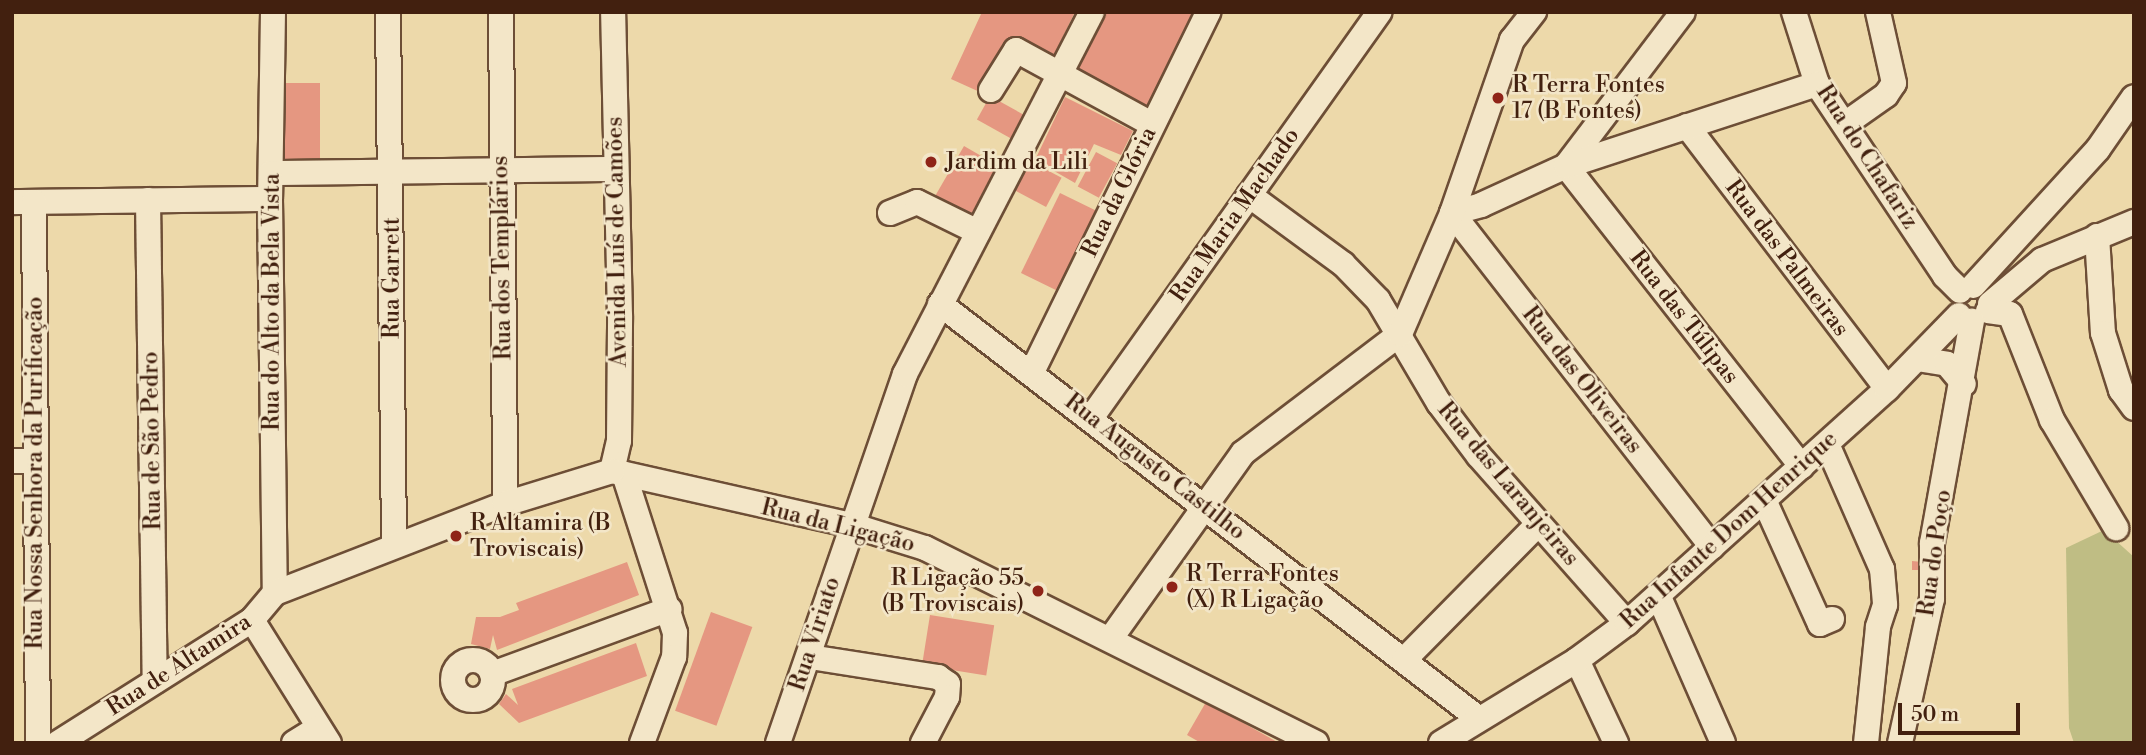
<!DOCTYPE html>
<html>
<head>
<meta charset="utf-8">
<style>
  body { margin:0 }
  #map { position:relative; width:2146px; height:755px; overflow:hidden; background:#edd9aa; font-family:"Libre Bodoni",serif }
  div>[style] { position:absolute }
  [style*='--x'] { left:calc(var(--x)*1px); top:calc(var(--y)*1px); width:calc(var(--w)*1px); rotate:calc(var(--a)*1deg) }
  .green>* { inset:0; background:#bfbd84 }
  .building>* { inset:0; background:#e59781; transform-origin:0 0 }
  .roads { filter:drop-shadow(2px 0 #6d4e36) drop-shadow(-2px 0 #6d4e36) drop-shadow(0 2px #6d4e36) drop-shadow(0 -2px #6d4e36) }
  .minor>* { height:24px; margin:-12px; padding:0 12px; transform-origin:12px; border-radius:12px; background:#f3e6c8 }
  .minor>.ring { margin:-12px; padding:0; box-sizing:content-box; background:none; border:24px solid #f3e6c8; border-radius:50% }
  .dots>* { width:19px; height:19px; translate:-50% -50%; box-sizing:border-box; border:4px solid #f3e6c8; border-radius:50% }
  span { translate:-50% -50%; white-space:nowrap; text-align:center; line-height:1.15; -webkit-text-stroke:5px #f3e6c8; paint-order:stroke }
  .poi-label { font-size:23px; color:#42200f }
  .left { translate:0 -50%; text-align:left }
  .right { translate:-100% -50%; text-align:right }
  .street-label { font-size:23px; color:#42200f }
  .frame { position:absolute; inset:0; border:14px solid #42200f; pointer-events:none }
  .scale { position:absolute; left:1898px; top:703px; width:122px; height:32px; box-sizing:border-box; border:4px solid #42200f; border-top:0; padding-left:9px; font-size:21px; line-height:24px; white-space:nowrap; color:#42200f; -webkit-text-stroke:5px #f3e6c8; paint-order:stroke }
</style>
</head>
<body>
<div id="map">
  <div class="green">
    <div style="clip-path:polygon(2104px 530px,2134px 557px,2134px 743px,2074px 743px,2069px 728px,2066px 548px)"></div>
  </div>
  <div class="building">
    <div style="clip-path:polygon(982px 12px,1075px 12px,1052px 59px,1013px 43px,982px 93px,951px 79px)"></div>
    <div style="clip-path:polygon(1104px 12px,1193px 12px,1147px 109px,1076px 71px)"></div>
    <div style="left:285px;top:83px;width:35px;height:76px"></div>
    <div style="left:990px;top:96px;width:41px;height:27px;rotate:29deg"></div>
    <div style="clip-path:polygon(1065px 97px,1133px 131px,1121px 155px,1094px 144px,1075px 183px,1035px 160px)"></div>
    <div style="left:964px;top:146px;width:42px;height:58px;rotate:30deg"></div>
    <div style="left:1096px;top:152px;width:24px;height:39px;rotate:28deg"></div>
    <div style="left:1028px;top:160px;width:38px;height:33px;rotate:28deg"></div>
    <div style="left:1060px;top:193px;width:41px;height:89px;rotate:26deg"></div>
    <div style="clip-path:polygon(1912px 561px,1923px 562px,1922px 570px,1912px 570px)"></div>
    <div style="clip-path:polygon(627px 562px,639px 595px,497px 650px,493px 635px,490px 649px,471px 644px,476px 617px,500px 617px,519px 610px,516px 603px)"></div>
    <div style="left:711px;top:612px;width:44px;height:105px;rotate:20deg"></div>
    <div style="left:930px;top:615px;width:65px;height:51px;rotate:9deg"></div>
    <div style="clip-path:polygon(636px 643px,647px 676px,519px 723px,499px 704px,506px 694px,518px 705px,512px 689px)"></div>
    <div style="clip-path:polygon(1206px 702px,1279px 743px,1201px 743px,1187px 735px)"></div>
  </div>
  <div class="roads">
    <div class="minor">
      <div style="--x:273;--y:12;--w:187;--a:90.9"></div>
      <div style="--x:270;--y:199;--w:394;--a:89.3"></div>
      <div style="--x:388;--y:12;--w:532;--a:89.35"></div>
      <div style="--x:501;--y:12;--w:492;--a:89.5"></div>
      <div style="--x:1794;--y:12;--w:76;--a:72.3"></div>
      <div style="--x:1817;--y:84;--w:231;--a:56.3"></div>
      <div style="--x:1945;--y:276;--w:21;--a:45"></div>
      <div style="--x:991;--y:90;--w:47;--a:-58"></div>
      <div style="--x:1016;--y:50;--w:155;--a:28.6"></div>
      <div style="--x:1845;--y:124;--w:50;--a:-35.3"></div>
      <div style="--x:1886;--y:95;--w:14;--a:-56"></div>
      <div style="--x:1894;--y:83;--w:73;--a:-102.7"></div>
      <div style="--x:1687;--y:126;--w:330;--a:52.7"></div>
      <div style="--x:1566;--y:166;--w:382;--a:51.9"></div>
      <div style="--x:1566;--y:166;--w:193;--a:-52.8"></div>
      <div style="--x:271;--y:173;--w:344;--a:-0.7"></div>
      <div style="--x:1249;--y:195;--w:117;--a:36.3"></div>
      <div style="--x:1343;--y:264;--w:50;--a:45.8"></div>
      <div style="--x:1378;--y:300;--w:120;--a:59.4"></div>
      <div style="--x:1439;--y:403;--w:66;--a:53"></div>
      <div style="--x:1479;--y:456;--w:223;--a:48.5"></div>
      <div style="--x:148;--y:200;--w:481;--a:89.2"></div>
      <div style="--x:12;--y:202;--w:258;--a:-0.7"></div>
      <div style="--x:34;--y:202;--w:541;--a:89.58"></div>
      <div style="--x:890;--y:213;--w:29;--a:-22"></div>
      <div style="--x:917;--y:202;--w:68;--a:26.2"></div>
      <div style="--x:2097;--y:236;--w:97;--a:86.5"></div>
      <div style="--x:2103;--y:333;--w:60;--a:72.5"></div>
      <div style="--x:2121;--y:390;--w:22;--a:54"></div>
      <div style="--x:1973;--y:286;--w:185;--a:-47.6"></div>
      <div style="--x:2098;--y:149;--w:63;--a:-55.3"></div>
      <div style="--x:940;--y:304;--w:679;--a:37.58"></div>
      <div style="--x:1990;--y:304;--w:68;--a:-40.2"></div>
      <div style="--x:2042;--y:260;--w:100;--a:-22.4"></div>
      <div style="--x:1988;--y:311;--w:22;--a:8"></div>
      <div style="--x:2010;--y:314;--w:114;--a:68.4"></div>
      <div style="--x:2052;--y:420;--w:126;--a:59.3"></div>
      <div style="--x:1917;--y:359;--w:30;--a:9"></div>
      <div style="--x:1947;--y:364;--w:26;--a:50"></div>
      <div style="--x:1032;--y:372;--w:401;--a:-63.9"></div>
      <div style="--x:1091;--y:418;--w:498;--a:-54.6"></div>
      <div style="--x:1827;--y:444;--w:137;--a:66.3"></div>
      <div style="--x:1882;--y:569;--w:36;--a:85"></div>
      <div style="--x:1885;--y:605;--w:23;--a:108"></div>
      <div style="--x:1878;--y:627;--w:117;--a:95.9"></div>
      <div style="--x:12;--y:461;--w:22;--a:0"></div>
      <div style="--x:612;--y:471;--w:245;--a:12.7"></div>
      <div style="--x:851;--y:525;--w:77;--a:17.3"></div>
      <div style="--x:925;--y:548;--w:437;--a:26.5"></div>
      <div style="--x:612;--y:471;--w:31;--a:-77"></div>
      <div style="--x:619;--y:441;--w:125;--a:-89.5"></div>
      <div style="--x:620;--y:316;--w:304;--a:-91.3"></div>
      <div style="--x:624;--y:474;--w:167;--a:72.2"></div>
      <div style="--x:675;--y:633;--w:24;--a:92"></div>
      <div style="--x:674;--y:657;--w:92;--a:110.4"></div>
      <div style="--x:1764;--y:500;--w:136;--a:65.7"></div>
      <div style="--x:1820;--y:624;--w:13;--a:-23"></div>
      <div style="--x:1712;--y:547;--w:423;--a:-127.9"></div>
      <div style="--x:1452;--y:213;--w:30;--a:-15"></div>
      <div style="--x:1481;--y:205;--w:94;--a:-24.6"></div>
      <div style="--x:1566;--y:166;--w:264;--a:-18.1"></div>
      <div style="--x:1659;--y:597;--w:159;--a:66.3"></div>
      <div style="--x:252;--y:620;--w:145;--a:58"></div>
      <div style="--x:1111;--y:638;--w:227;--a:-54.5"></div>
      <div style="--x:1243;--y:453;--w:197;--a:-37.2"></div>
      <div style="--x:1400;--y:334;--w:132;--a:-66.7"></div>
      <div style="--x:1452;--y:213;--w:183;--a:-70.9"></div>
      <div style="--x:1512;--y:40;--w:36;--a:-52"></div>
      <div style="--x:810;--y:657;--w:130;--a:8.9"></div>
      <div style="--x:938;--y:677;--w:12;--a:35"></div>
      <div style="--x:948;--y:684;--w:13;--a:94"></div>
      <div style="--x:947;--y:697;--w:52;--a:117.6"></div>
      <div style="--x:1404;--y:660;--w:191;--a:-45.4"></div>
      <div style="--x:1577;--y:660;--w:92;--a:64.8"></div>
      <div class="ring" style="left:453px;top:660px;width:16px;height:16px"></div>
      <div style="--x:492;--y:674;--w:189;--a:-20.1"></div>
      <div style="--x:58;--y:743;--w:230;--a:-32.4"></div>
      <div style="--x:252;--y:620;--w:35;--a:-50"></div>
      <div style="--x:275;--y:593;--w:247;--a:-21.2"></div>
      <div style="--x:505;--y:504;--w:112;--a:-17.1"></div>
      <div style="--x:294;--y:743;--w:28;--a:-32"></div>
      <div style="--x:778;--y:743;--w:390;--a:-71"></div>
      <div style="--x:905;--y:374;--w:407;--a:-62.7"></div>
      <div style="--x:1441;--y:743;--w:159;--a:-31.4"></div>
      <div style="--x:1577;--y:660;--w:62;--a:-36.5"></div>
      <div style="--x:1627;--y:623;--w:350;--a:-42"></div>
      <div style="--x:1887;--y:389;--w:103;--a:-45.8"></div>
      <div style="--x:1900;--y:743;--w:148;--a:-77.5"></div>
      <div style="--x:1932;--y:599;--w:56;--a:-90"></div>
      <div style="--x:1932;--y:543;--w:226;--a:-79.8"></div>
    </div>
  </div>
  <div class="dots">
    <div style="left:1498px;top:98px;background:#8f2418"></div>
    <div style="left:931px;top:162px;background:#8f2418"></div>
    <div style="left:456px;top:536px;background:#8f2418"></div>
    <div style="left:1172px;top:587px;background:#8f2418"></div>
    <div style="left:1038px;top:591px;background:#8f2418"></div>
  </div>
  <div class="poi-label">
    <span class="left" style="left:1512px;top:98px">R Terra Fontes<br>17 (B Fontes)</span>
    <span class="left" style="left:945px;top:162px">Jardim da Lili</span>
    <span class="left" style="left:470px;top:536px">R Altamira (B<br>Troviscais)</span>
    <span class="left" style="left:1186px;top:587px">R Terra Fontes<br>(X) R Ligação</span>
    <span class="right" style="left:1024px;top:591px">R Ligação 55<br>(B Troviscais)</span>
  </div>
  <div class="street-label">
    <span style="left:1867px;top:157px;rotate:57deg">Rua do Chafariz</span>
    <span style="left:1119px;top:192px;rotate:-64deg">Rua da Glória</span>
    <span style="left:1235px;top:215px;rotate:-55deg">Rua Maria Machado</span>
    <span style="left:617px;top:242px;rotate:-91deg">Avenida Luís de Camões</span>
    <span style="left:502px;top:258px;rotate:-91deg">Rua dos Templários</span>
    <span style="left:1787px;top:258px;rotate:53deg">Rua das Palmeiras</span>
    <span style="left:392px;top:278px;rotate:-90deg">Rua Garrett</span>
    <span style="left:272px;top:302px;rotate:-90deg">Rua do Alto da Bela Vista</span>
    <span style="left:1684px;top:317px;rotate:52deg">Rua das Túlipas</span>
    <span style="left:1582px;top:380px;rotate:52deg">Rua das Oliveiras</span>
    <span style="left:152px;top:441px;rotate:-91deg">Rua de São Pedro</span>
    <span style="left:1155px;top:467px;rotate:38deg">Rua Augusto Castilho</span>
    <span style="left:35px;top:473px;rotate:-90deg">Rua Nossa Senhora da Purificação</span>
    <span style="left:1508px;top:484px;rotate:50deg">Rua das Laranjeiras</span>
    <span style="left:838px;top:526px;rotate:14deg">Rua da Ligação</span>
    <span style="left:1729px;top:530px;rotate:-42deg">Rua Infante Dom Henrique</span>
    <span style="left:1935px;top:553px;rotate:-82deg">Rua do Poço</span>
    <span style="left:815px;top:634px;rotate:-72deg">Rua Viriato</span>
    <span style="left:179px;top:665px;rotate:-33deg">Rua de Altamira</span>
  </div>
  <div class="frame"></div>
  <div class="scale">50 m</div>
</div>
</body>
</html>
